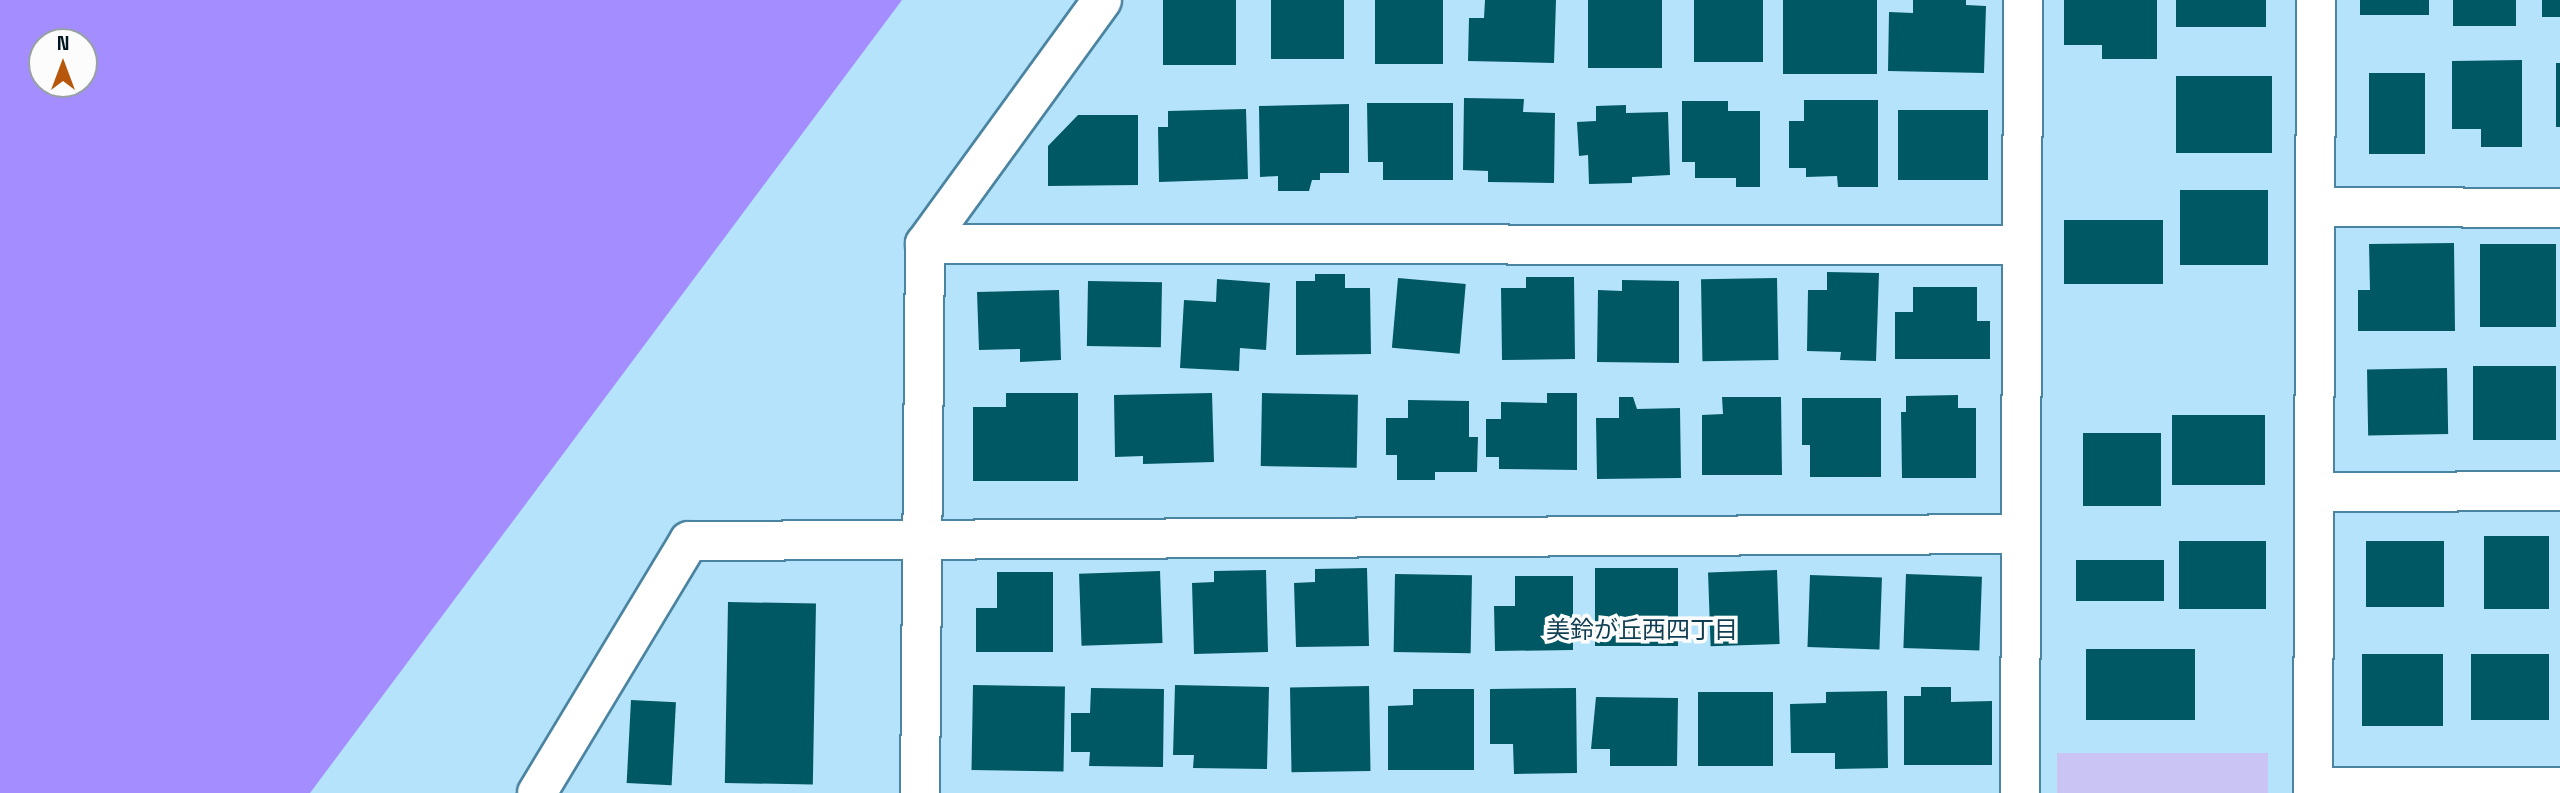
<!DOCTYPE html>
<html>
<head>
<meta charset="utf-8">
<style>
  body { margin:0 }
  #map { position:relative; width:2560px; height:793px; overflow:hidden; background:#b4e3fb; font-family:"Space Grotesk","Noto Sans JP",sans-serif }
  div>[style] { position:absolute }
  [style*='--x'] { left:calc(var(--x)*1px); top:calc(var(--y)*1px); width:calc(var(--w)*1px); rotate:calc(var(--a)*1deg) }
  .green>* { inset:0; background:#c9c4f4; transform-origin:0 0 }
  .forest>* { inset:0; background:#a48eff }
  .building>* { inset:0; background:#005864; transform-origin:0 0 }
  .roads { filter:drop-shadow(2px 0 #4b84a0) drop-shadow(-2px 0 #4b84a0) drop-shadow(0 2px #4b84a0) drop-shadow(0 -2px #4b84a0) }
  .minor>* { height:38px; margin:-19px; padding:0 19px; transform-origin:19px; border-radius:19px; background:#fff }
  span { translate:-50% -50%; white-space:nowrap; text-align:center; line-height:1.15; -webkit-text-stroke:7px #fcfcfc; paint-order:stroke }
  .neighbourhood-label { font-size:24px; color:#0f3d51 }
  .north { position:absolute; left:28px; top:28px; width:70px; height:70px; box-sizing:border-box; background:#fcfcfc; border:2px solid #97a0a4; border-radius:50%; rotate:0deg; font-size:19px; font-weight:700; line-height:28px; text-align:center; color:#001520 }
  .north::after { content:''; display:block; margin:auto; width:24px; height:32px; background:#b6570b; clip-path:polygon(50% 0,100% 100%,50% 72%,0 100%) }
</style>
</head>
<body>
<div id="map">
  <div class="green">
    <div style="left:2057px;top:753px;width:211px;height:40px"></div>
  </div>
  <div class="forest">
    <div style="clip-path:polygon(evenodd,0 0,902px 0,310px 793px,0 793px,0 0,42px 42px,84px 42px,84px 84px,42px 84px,42px 42px)"></div>
  </div>
  <div class="building">
    <div style="left:1163px;top:0;width:73px;height:65px"></div>
    <div style="left:1271px;top:0;width:73px;height:59px"></div>
    <div style="left:1375px;top:0;width:68px;height:64px"></div>
    <div style="clip-path:polygon(1485px 0,1556px 0,1554px 63px,1468px 61px,1469px 18px,1484px 18px)"></div>
    <div style="left:1588px;top:0;width:74px;height:68px"></div>
    <div style="left:1694px;top:0;width:69px;height:62px"></div>
    <div style="left:1783px;top:0;width:94px;height:74px"></div>
    <div style="clip-path:polygon(1913px 0,1966px 0,1966px 5px,1986px 6px,1984px 73px,1888px 71px,1889px 12px,1913px 13px)"></div>
    <div style="clip-path:polygon(2064px 0,2157px 0,2157px 59px,2102px 59px,2102px 45px,2064px 45px)"></div>
    <div style="left:2176px;top:0;width:90px;height:27px"></div>
    <div style="left:2360px;top:0;width:69px;height:15px"></div>
    <div style="left:2453px;top:0;width:63px;height:26px"></div>
    <div style="left:2542px;top:0;width:18px;height:17px"></div>
    <div style="clip-path:polygon(2522px 60px,2522px 147px,2481px 147px,2481px 129px,2452px 129px,2452px 61px)"></div>
    <div style="left:2556px;top:63px;width:4px;height:64px"></div>
    <div style="left:2369px;top:73px;width:56px;height:81px"></div>
    <div style="left:2176px;top:76px;width:96px;height:77px"></div>
    <div style="clip-path:polygon(1464px 98px,1524px 99px,1523px 112px,1555px 113px,1554px 183px,1488px 182px,1488px 171px,1463px 170px)"></div>
    <div style="clip-path:polygon(1804px 100px,1878px 100px,1878px 187px,1838px 187px,1837px 176px,1806px 177px,1806px 168px,1789px 168px,1789px 121px,1804px 121px)"></div>
    <div style="clip-path:polygon(1682px 101px,1728px 101px,1728px 111px,1760px 111px,1760px 187px,1736px 187px,1736px 178px,1695px 178px,1695px 162px,1682px 162px)"></div>
    <div style="clip-path:polygon(1367px 103px,1453px 103px,1453px 180px,1383px 180px,1383px 162px,1368px 162px)"></div>
    <div style="clip-path:polygon(1349px 104px,1349px 173px,1320px 173px,1320px 180px,1312px 180px,1309px 191px,1278px 191px,1278px 176px,1260px 177px,1259px 106px)"></div>
    <div style="clip-path:polygon(1626px 105px,1626px 113px,1668px 112px,1670px 175px,1632px 177px,1632px 183px,1589px 184px,1588px 155px,1579px 156px,1577px 122px,1596px 121px,1596px 106px)"></div>
    <div style="clip-path:polygon(1246px 109px,1248px 179px,1159px 182px,1158px 127px,1168px 127px,1168px 111px)"></div>
    <div style="left:1988px;top:110px;width:70px;height:90px;rotate:90deg"></div>
    <div style="clip-path:polygon(1078px 115px,1138px 115px,1138px 185px,1048px 186px,1048px 146px)"></div>
    <div style="left:2180px;top:190px;width:88px;height:75px"></div>
    <div style="left:2064px;top:220px;width:99px;height:64px"></div>
    <div style="clip-path:polygon(2454px 243px,2455px 331px,2358px 331px,2358px 290px,2370px 290px,2369px 244px)"></div>
    <div style="left:2480px;top:244px;width:76px;height:83px"></div>
    <div style="clip-path:polygon(1827px 272px,1879px 273px,1876px 361px,1840px 360px,1841px 352px,1807px 351px,1808px 290px,1827px 290px)"></div>
    <div style="clip-path:polygon(1315px 274px,1345px 274px,1345px 288px,1370px 288px,1371px 354px,1296px 355px,1296px 281px,1315px 281px)"></div>
    <div style="clip-path:polygon(1526px 277px,1574px 277px,1575px 359px,1502px 360px,1501px 288px,1526px 288px)"></div>
    <div style="left:1398px;top:278px;width:68px;height:70px;rotate:5deg"></div>
    <div style="left:1777px;top:278px;width:82px;height:76px;rotate:89deg"></div>
    <div style="clip-path:polygon(1217px 279px,1270px 283px,1266px 350px,1240px 348px,1239px 371px,1180px 368px,1184px 300px,1216px 302px)"></div>
    <div style="clip-path:polygon(1622px 280px,1679px 281px,1679px 363px,1597px 362px,1598px 290px,1622px 291px)"></div>
    <div style="left:1088px;top:281px;width:74px;height:65px;rotate:1deg"></div>
    <div style="clip-path:polygon(1913px 287px,1977px 287px,1977px 321px,1990px 321px,1990px 359px,1895px 359px,1895px 312px,1913px 312px)"></div>
    <div style="clip-path:polygon(1059px 290px,1061px 360px,1020px 362px,1020px 349px,979px 350px,977px 292px)"></div>
    <div style="left:2473px;top:366px;width:83px;height:74px"></div>
    <div style="left:2447px;top:368px;width:66px;height:80px;rotate:89deg"></div>
    <div style="clip-path:polygon(1006px 393px,1078px 393px,1078px 481px,973px 481px,973px 407px,1006px 407px)"></div>
    <div style="clip-path:polygon(1212px 393px,1214px 462px,1143px 464px,1143px 456px,1115px 457px,1114px 395px)"></div>
    <div style="left:1262px;top:393px;width:96px;height:73px;rotate:1deg"></div>
    <div style="clip-path:polygon(1547px 393px,1577px 393px,1577px 470px,1499px 469px,1499px 457px,1486px 457px,1486px 419px,1501px 419px,1501px 402px,1547px 403px)"></div>
    <div style="clip-path:polygon(1958px 395px,1958px 408px,1976px 408px,1976px 478px,1902px 478px,1901px 412px,1906px 412px,1906px 396px)"></div>
    <div style="clip-path:polygon(1619px 397px,1633px 397px,1637px 409px,1680px 408px,1681px 478px,1597px 479px,1596px 418px,1619px 418px)"></div>
    <div style="clip-path:polygon(1722px 397px,1781px 397px,1782px 475px,1702px 475px,1702px 415px,1723px 414px)"></div>
    <div style="clip-path:polygon(1802px 398px,1881px 398px,1881px 477px,1810px 477px,1810px 445px,1802px 445px)"></div>
    <div style="clip-path:polygon(1408px 400px,1469px 401px,1469px 437px,1478px 437px,1477px 472px,1435px 472px,1435px 480px,1397px 480px,1397px 455px,1386px 455px,1386px 418px,1408px 418px)"></div>
    <div style="left:2172px;top:415px;width:93px;height:70px"></div>
    <div style="left:2083px;top:433px;width:78px;height:73px"></div>
    <div style="left:2484px;top:536px;width:65px;height:73px"></div>
    <div style="left:2179px;top:541px;width:87px;height:68px"></div>
    <div style="left:2366px;top:541px;width:78px;height:66px"></div>
    <div style="left:2076px;top:560px;width:88px;height:41px"></div>
    <div style="clip-path:polygon(1367px 568px,1369px 646px,1296px 647px,1294px 583px,1315px 582px,1315px 569px)"></div>
    <div style="left:1595px;top:568px;width:83px;height:78px"></div>
    <div style="clip-path:polygon(1266px 570px,1268px 652px,1194px 654px,1192px 583px,1214px 582px,1214px 571px)"></div>
    <div style="left:1777px;top:570px;width:74px;height:69px;rotate:88deg"></div>
    <div style="left:1160px;top:571px;width:72px;height:81px;rotate:88deg"></div>
    <div style="clip-path:polygon(997px 572px,1053px 572px,1053px 652px,976px 652px,976px 608px,997px 608px)"></div>
    <div style="left:1395px;top:574px;width:77px;height:78px;rotate:1deg"></div>
    <div style="left:1906px;top:574px;width:76px;height:74px;rotate:2deg"></div>
    <div style="left:1810px;top:575px;width:72px;height:72px;rotate:2deg"></div>
    <div style="clip-path:polygon(1515px 576px,1573px 576px,1573px 650px,1495px 651px,1494px 606px,1515px 606px)"></div>
    <div style="left:728px;top:602px;width:88px;height:181px;rotate:1deg"></div>
    <div style="left:2086px;top:649px;width:109px;height:71px"></div>
    <div style="left:2362px;top:654px;width:81px;height:72px"></div>
    <div style="left:2471px;top:654px;width:78px;height:66px"></div>
    <div style="left:973px;top:685px;width:92px;height:85px;rotate:1deg"></div>
    <div style="clip-path:polygon(1175px 685px,1269px 687px,1267px 769px,1193px 768px,1194px 755px,1173px 755px)"></div>
    <div style="left:1369px;top:686px;width:85px;height:79px;rotate:89deg"></div>
    <div style="clip-path:polygon(1921px 687px,1951px 687px,1951px 702px,1992px 701px,1992px 765px,1904px 765px,1904px 696px,1921px 696px)"></div>
    <div style="clip-path:polygon(1091px 688px,1164px 689px,1163px 767px,1089px 766px,1090px 752px,1071px 752px,1071px 713px,1090px 713px)"></div>
    <div style="clip-path:polygon(1576px 688px,1577px 773px,1514px 774px,1513px 744px,1490px 744px,1490px 689px)"></div>
    <div style="clip-path:polygon(1413px 689px,1474px 689px,1474px 770px,1388px 770px,1388px 706px,1413px 705px)"></div>
    <div style="clip-path:polygon(1887px 691px,1888px 768px,1835px 769px,1835px 753px,1791px 753px,1790px 704px,1826px 703px,1826px 692px)"></div>
    <div style="left:1698px;top:692px;width:75px;height:74px"></div>
    <div style="clip-path:polygon(1596px 697px,1678px 698px,1677px 766px,1610px 766px,1610px 749px,1591px 749px)"></div>
    <div style="left:631px;top:700px;width:45px;height:83px;rotate:3deg"></div>
  </div>
  <div class="roads">
    <div class="minor">
      <div style="--x:2317;--y:207;--w:243;--a:0.2"></div>
      <div style="--x:925;--y:244;--w:1097;--a:0.05"></div>
      <div style="--x:2316;--y:492;--w:244;--a:-0.2"></div>
      <div style="--x:2313;--y:787;--w:247;--a:0"></div>
      <div style="--x:537;--y:793;--w:294;--a:-58.9"></div>
      <div style="--x:689;--y:541;--w:1331;--a:-0.3"></div>
      <div style="--x:920;--y:793;--w:549;--a:-89.48"></div>
      <div style="--x:925;--y:244;--w:301;--a:-54"></div>
      <div style="--x:2020;--y:793;--w:793;--a:-89.78"></div>
      <div style="--x:2313;--y:793;--w:793;--a:-89.78"></div>
    </div>
  </div>
  <div class="neighbourhood-label">
    <span style="left:1642px;top:630px">美鈴が丘西四丁目</span>
  </div>
  <div class="north">N</div>
</div>
</body>
</html>
